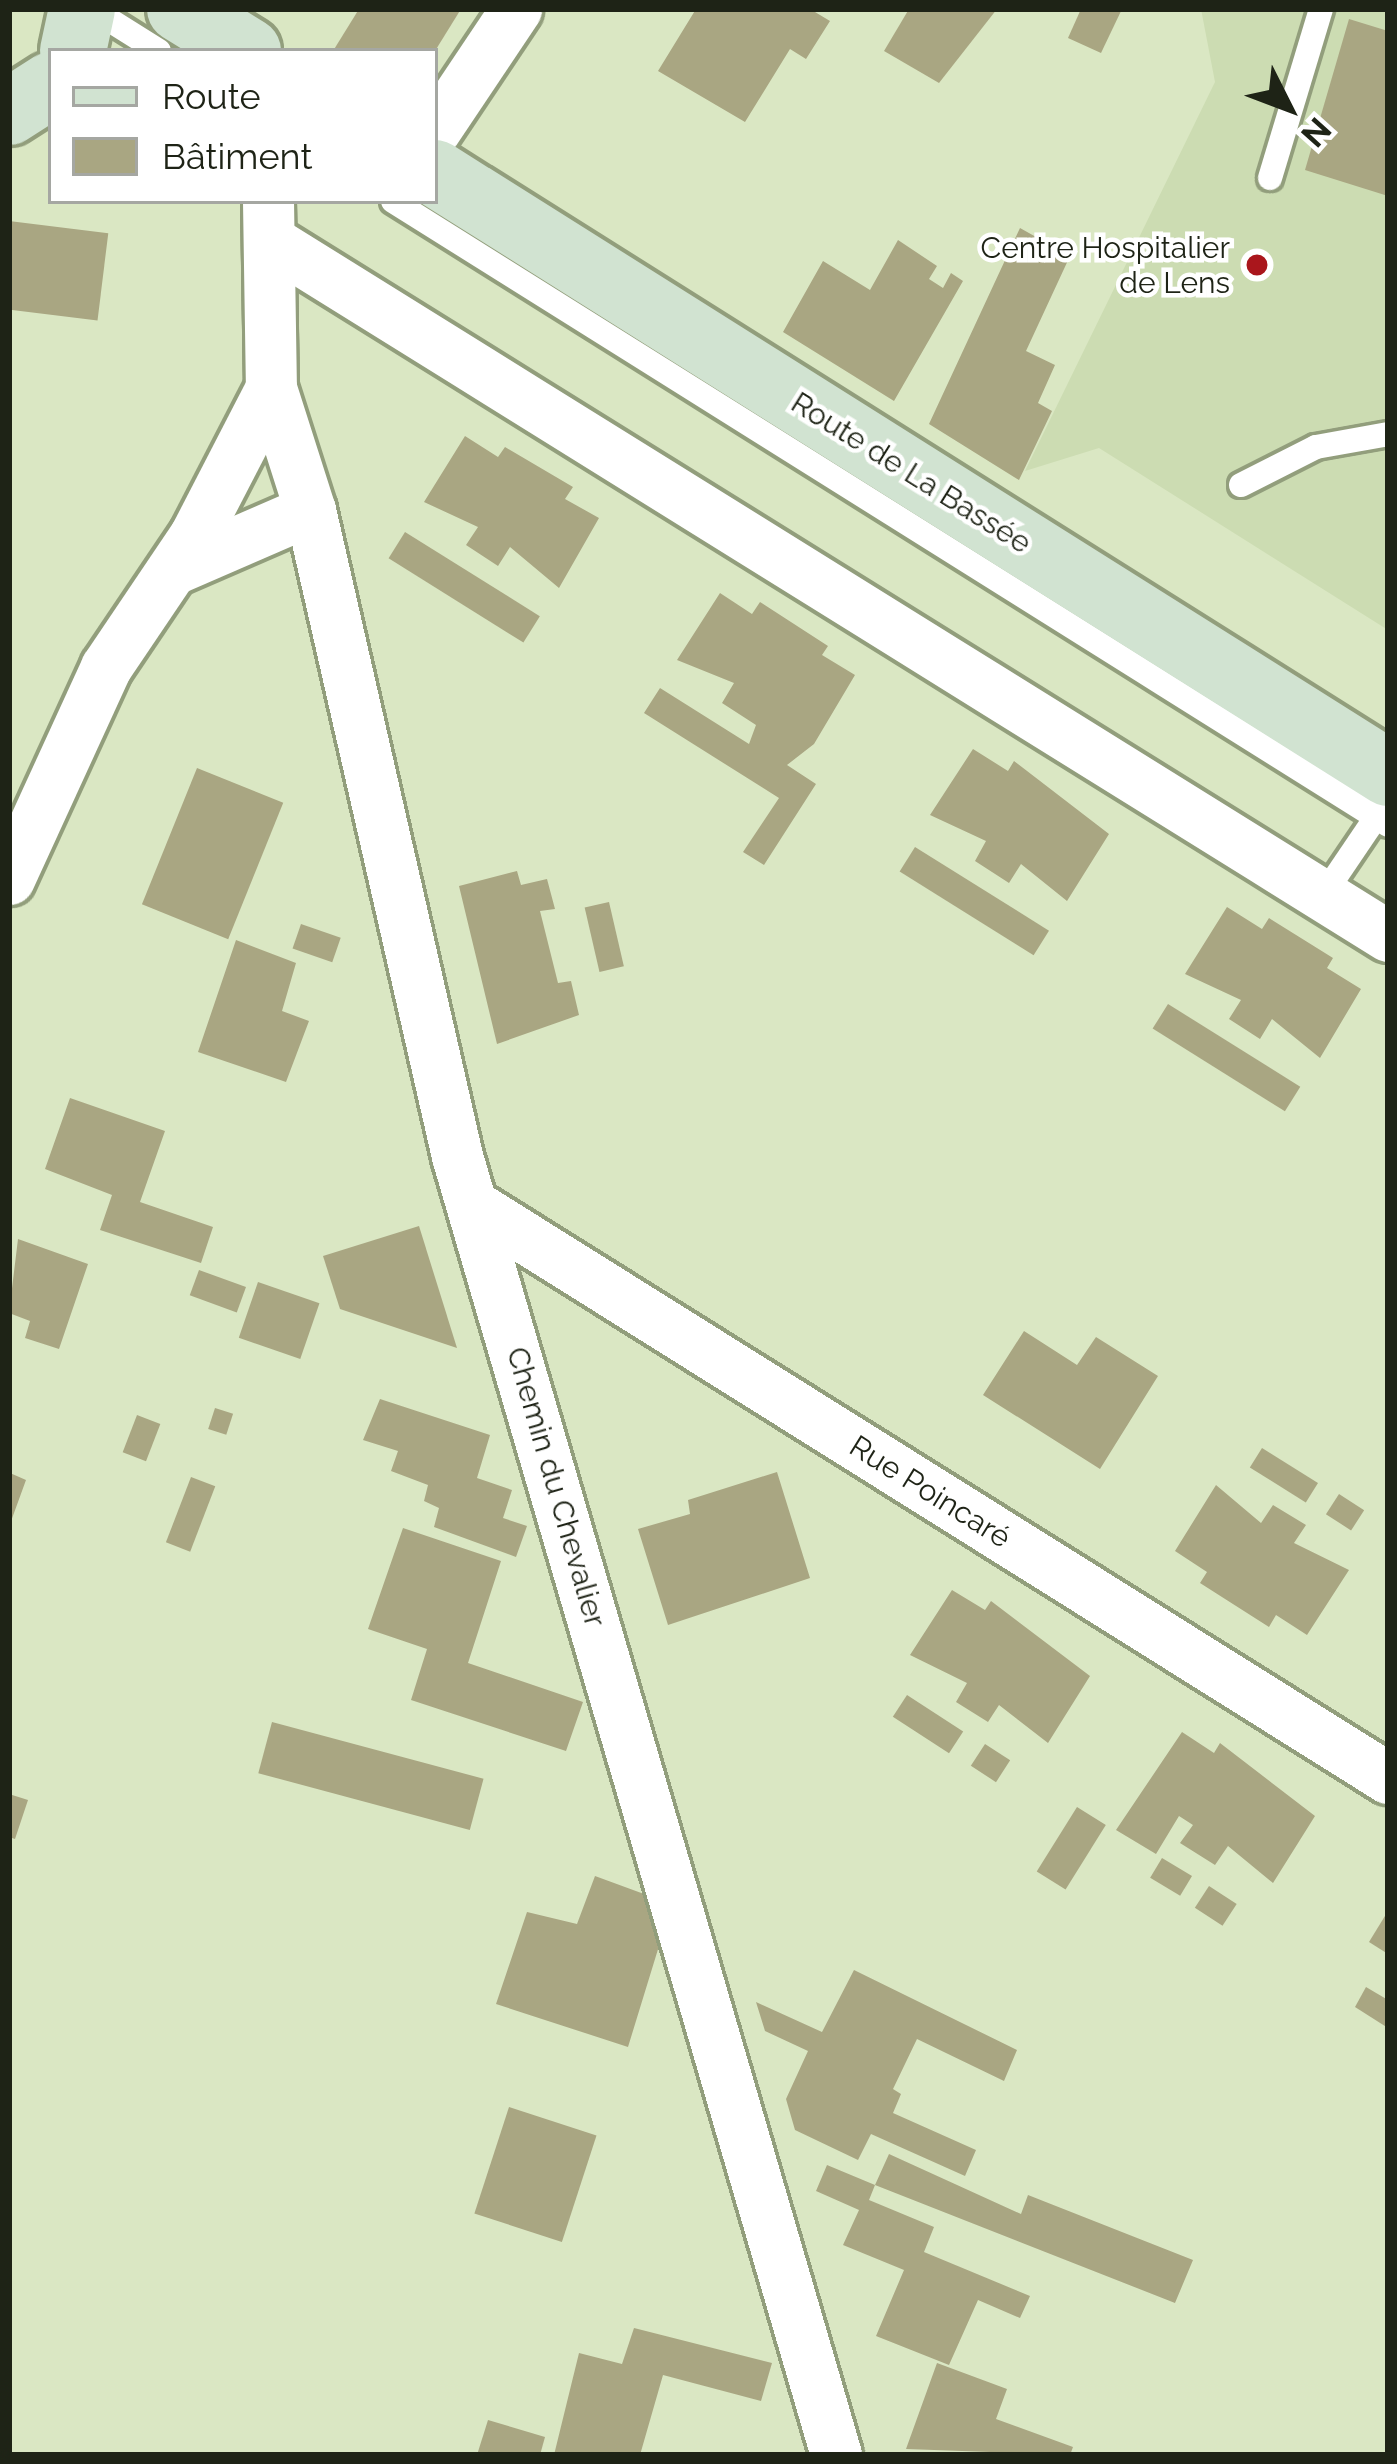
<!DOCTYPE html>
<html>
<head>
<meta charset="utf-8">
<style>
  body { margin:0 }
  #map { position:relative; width:1397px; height:2464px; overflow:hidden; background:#dae7c3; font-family:Raleway,sans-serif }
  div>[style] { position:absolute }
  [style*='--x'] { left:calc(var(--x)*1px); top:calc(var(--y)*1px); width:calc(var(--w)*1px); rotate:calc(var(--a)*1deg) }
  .built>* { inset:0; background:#ccdcb2 }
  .building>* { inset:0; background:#a9a682; transform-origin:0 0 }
  .roads { filter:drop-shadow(3px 0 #929e7c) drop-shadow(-3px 0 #929e7c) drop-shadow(0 3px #929e7c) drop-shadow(0 -3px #929e7c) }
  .lane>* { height:24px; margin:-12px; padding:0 12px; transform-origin:12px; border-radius:12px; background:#fff }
  .street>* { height:51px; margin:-25.5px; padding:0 25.5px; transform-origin:25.5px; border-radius:25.5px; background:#fff }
  .secondary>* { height:66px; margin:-33px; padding:0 33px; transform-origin:33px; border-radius:33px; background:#d1e3d1 }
  .dots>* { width:33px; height:33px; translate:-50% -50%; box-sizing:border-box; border:6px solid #fff; border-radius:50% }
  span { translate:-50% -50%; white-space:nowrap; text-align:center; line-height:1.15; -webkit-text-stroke:9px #fff; paint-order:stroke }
  .poi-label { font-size:30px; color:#1e2316 }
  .right { translate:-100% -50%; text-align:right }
  .street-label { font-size:30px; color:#1e2316 }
  .frame { position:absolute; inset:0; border:12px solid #1e2316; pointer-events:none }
  .legend { position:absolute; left:48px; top:48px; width:390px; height:156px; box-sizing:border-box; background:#fff; border:3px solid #a5a7a2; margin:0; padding:15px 21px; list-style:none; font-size:36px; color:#1e2316 }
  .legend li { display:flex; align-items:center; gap:24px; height:60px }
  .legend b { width:60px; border:3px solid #a5a7a2 }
  .north { position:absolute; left:1229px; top:48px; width:120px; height:120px; -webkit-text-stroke:9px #fff; paint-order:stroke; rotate:132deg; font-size:33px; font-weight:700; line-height:48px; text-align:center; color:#1e2316 }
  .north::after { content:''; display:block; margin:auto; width:42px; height:54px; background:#1e2316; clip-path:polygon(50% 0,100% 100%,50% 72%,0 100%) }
</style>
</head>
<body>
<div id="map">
  <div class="built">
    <div style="clip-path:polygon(1201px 9px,1388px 9px,1388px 630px,1099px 448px,1025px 471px,1215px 82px)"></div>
  </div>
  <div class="building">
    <div style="clip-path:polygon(359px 9px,461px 9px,435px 51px,333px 51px)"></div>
    <div style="clip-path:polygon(696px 9px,810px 9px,830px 21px,806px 59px,790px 49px,745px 122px,658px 71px)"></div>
    <div style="clip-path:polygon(909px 9px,997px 9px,939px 83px,884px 51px)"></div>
    <div style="clip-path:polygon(1081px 9px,1122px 9px,1101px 53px,1068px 38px)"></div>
    <div style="clip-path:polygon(1349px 19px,1388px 31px,1388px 196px,1305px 170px)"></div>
    <div style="left:9px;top:221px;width:100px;height:88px;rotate:7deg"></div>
    <div style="clip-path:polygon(1020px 228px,1070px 256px,1026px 351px,1055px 365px,1038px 403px,1052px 411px,1019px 480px,929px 424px)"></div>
    <div style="clip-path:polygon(898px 240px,937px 266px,929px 279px,943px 288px,951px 273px,963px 281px,894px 401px,783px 332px,823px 261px,870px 290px)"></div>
    <div style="clip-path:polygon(465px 436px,498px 457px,505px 447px,573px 487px,565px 499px,599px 518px,559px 588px,510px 547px,498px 566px,466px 545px,478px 527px,424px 502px)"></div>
    <div style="left:405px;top:532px;width:159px;height:31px;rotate:32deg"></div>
    <div style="clip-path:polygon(720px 593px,752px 614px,760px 602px,828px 646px,822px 655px,855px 675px,814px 744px,787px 765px,816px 784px,764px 865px,743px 852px,779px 798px,644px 713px,660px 688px,749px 744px,756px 725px,722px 703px,734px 683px,677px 660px)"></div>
    <div style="clip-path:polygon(973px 749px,1008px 771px,1014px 761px,1109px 834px,1067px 901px,1021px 864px,1009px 883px,975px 861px,986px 841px,930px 815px)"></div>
    <div style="left:197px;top:768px;width:93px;height:147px;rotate:22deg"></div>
    <div style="left:915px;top:847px;width:158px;height:29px;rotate:32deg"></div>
    <div style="clip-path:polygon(517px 871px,521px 885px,547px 879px,555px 909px,540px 911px,558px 983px,571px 981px,579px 1015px,497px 1044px,459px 886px)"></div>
    <div style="left:609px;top:902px;width:66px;height:25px;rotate:77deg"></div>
    <div style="clip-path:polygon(1227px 907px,1262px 929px,1269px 918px,1333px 958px,1327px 968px,1361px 989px,1320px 1058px,1272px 1019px,1260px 1039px,1229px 1019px,1241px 1000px,1185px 974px)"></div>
    <div style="left:301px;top:924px;width:42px;height:26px;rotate:19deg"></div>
    <div style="clip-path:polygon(236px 940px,296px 963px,282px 1011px,309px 1021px,286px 1082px,198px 1052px)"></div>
    <div style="left:1168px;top:1004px;width:156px;height:29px;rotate:32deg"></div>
    <div style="clip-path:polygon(70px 1098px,165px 1131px,140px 1202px,213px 1227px,201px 1263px,100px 1230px,112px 1195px,45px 1169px)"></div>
    <div style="clip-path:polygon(419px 1226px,457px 1348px,340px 1309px,323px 1256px)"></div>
    <div style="clip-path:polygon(18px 1239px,88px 1264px,59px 1349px,25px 1338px,30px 1321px,9px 1313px)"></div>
    <div style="left:199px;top:1270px;width:50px;height:27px;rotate:20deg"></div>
    <div style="left:258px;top:1282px;width:65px;height:59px;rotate:19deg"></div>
    <div style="clip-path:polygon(1024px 1331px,1077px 1365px,1096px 1337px,1158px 1376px,1100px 1469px,983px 1395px)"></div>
    <div style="clip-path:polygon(380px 1399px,490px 1435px,477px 1478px,512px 1490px,503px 1518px,527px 1526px,516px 1557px,434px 1527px,439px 1508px,424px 1501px,428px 1485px,391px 1471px,398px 1451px,363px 1440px)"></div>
    <div style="left:215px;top:1408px;width:19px;height:22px;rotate:18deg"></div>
    <div style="left:137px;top:1415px;width:25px;height:40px;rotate:21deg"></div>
    <div style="left:1262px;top:1448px;width:66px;height:23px;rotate:32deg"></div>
    <div style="clip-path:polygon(9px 1453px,10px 1473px,26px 1480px,10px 1524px)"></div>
    <div style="clip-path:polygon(777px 1472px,810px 1578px,668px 1625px,638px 1529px,690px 1514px,688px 1500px)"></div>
    <div style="left:191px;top:1477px;width:26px;height:70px;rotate:21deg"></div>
    <div style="clip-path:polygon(1216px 1485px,1261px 1523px,1273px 1505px,1306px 1525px,1294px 1543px,1349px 1570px,1307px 1635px,1276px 1615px,1269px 1627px,1200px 1583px,1207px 1572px,1175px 1551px)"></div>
    <div style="left:1339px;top:1494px;width:30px;height:24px;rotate:33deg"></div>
    <div style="clip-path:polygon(403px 1528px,501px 1561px,468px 1663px,583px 1702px,566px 1751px,411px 1700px,427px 1649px,368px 1629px)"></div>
    <div style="clip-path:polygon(952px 1590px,985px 1610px,991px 1601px,1090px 1676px,1048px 1743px,999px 1705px,988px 1722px,956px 1702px,967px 1683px,910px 1655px)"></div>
    <div style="left:907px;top:1695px;width:67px;height:26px;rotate:33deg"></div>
    <div style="left:272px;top:1722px;width:219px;height:53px;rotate:15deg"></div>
    <div style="clip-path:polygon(1182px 1732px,1214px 1753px,1220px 1743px,1315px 1816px,1273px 1883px,1228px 1846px,1215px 1865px,1180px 1843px,1193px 1825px,1179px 1816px,1156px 1854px,1116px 1830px)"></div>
    <div style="left:985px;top:1744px;width:30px;height:26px;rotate:33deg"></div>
    <div style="clip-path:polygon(9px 1794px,28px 1800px,15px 1839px,9px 1837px)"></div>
    <div style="left:1077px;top:1807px;width:34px;height:76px;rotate:32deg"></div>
    <div style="left:1162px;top:1858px;width:35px;height:23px;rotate:31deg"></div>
    <div style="clip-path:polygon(595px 1876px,644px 1894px,659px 1946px,628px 2047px,496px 2004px,527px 1912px,577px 1924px)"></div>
    <div style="left:1209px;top:1886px;width:33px;height:26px;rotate:33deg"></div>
    <div style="clip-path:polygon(1388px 1911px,1388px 1954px,1369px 1942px)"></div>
    <div style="clip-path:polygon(854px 1970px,1017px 2050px,1004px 2081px,917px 2039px,893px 2089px,901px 2094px,893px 2113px,976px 2150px,965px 2176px,871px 2134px,858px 2160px,795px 2130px,786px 2099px,808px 2051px,765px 2031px,756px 2002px,822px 2032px)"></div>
    <div style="clip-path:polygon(1366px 1987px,1388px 2000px,1388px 2028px,1355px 2007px)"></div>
    <div style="left:509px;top:2107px;width:92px;height:112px;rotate:18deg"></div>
    <div style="clip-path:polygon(889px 2154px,1021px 2214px,1028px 2195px,1193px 2260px,1175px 2303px,875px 2185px,869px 2200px,934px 2227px,924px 2252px,1030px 2296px,1020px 2318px,978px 2300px,949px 2365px,876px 2336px,904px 2270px,843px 2245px,859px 2210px,816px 2191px,827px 2165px,875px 2185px)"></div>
    <div style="clip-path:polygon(634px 2328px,772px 2363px,761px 2401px,663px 2375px,640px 2455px,554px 2455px,579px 2353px,622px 2364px)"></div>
    <div style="clip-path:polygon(937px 2363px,1007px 2389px,996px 2419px,1073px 2447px,1070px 2455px,906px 2449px)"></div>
    <div style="clip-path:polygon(488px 2420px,545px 2437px,540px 2455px,477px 2455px)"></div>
  </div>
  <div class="roads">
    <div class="lane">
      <div style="--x:92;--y:9;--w:79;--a:32.1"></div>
      <div style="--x:1270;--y:178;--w:177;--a:-73.2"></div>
      <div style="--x:393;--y:201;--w:1174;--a:32.09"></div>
      <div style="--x:1241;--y:485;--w:84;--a:-26.9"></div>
      <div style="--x:1316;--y:447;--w:73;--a:-10.2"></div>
      <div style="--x:1324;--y:894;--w:105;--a:-55.9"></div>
    </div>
    <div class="street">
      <div style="--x:435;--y:130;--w:146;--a:-56.2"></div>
      <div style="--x:268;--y:201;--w:187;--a:89.1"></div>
      <div style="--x:271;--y:388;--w:128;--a:72.3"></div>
      <div style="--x:310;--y:510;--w:663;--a:77.18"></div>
      <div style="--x:457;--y:1156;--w:1353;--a:73.73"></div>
      <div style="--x:269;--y:240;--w:1318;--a:31.88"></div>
      <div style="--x:174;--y:569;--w:148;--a:-23.5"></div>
      <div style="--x:9;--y:879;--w:233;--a:-65.4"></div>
      <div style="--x:106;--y:667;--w:159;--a:-56"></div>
      <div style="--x:195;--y:535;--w:165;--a:-62.7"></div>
      <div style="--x:473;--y:1205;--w:1080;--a:32.06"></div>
    </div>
    <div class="secondary">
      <div style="--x:180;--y:9;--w:80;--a:31.7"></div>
      <div style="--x:73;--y:51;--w:43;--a:-77.9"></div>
      <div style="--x:9;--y:112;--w:50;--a:-32.7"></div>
      <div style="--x:435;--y:173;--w:1126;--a:32.19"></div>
    </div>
  </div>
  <div class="dots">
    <div style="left:1257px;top:265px;background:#aa161c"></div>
  </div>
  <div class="poi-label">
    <span class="right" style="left:1230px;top:265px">Centre Hospitalier<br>de Lens</span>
  </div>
  <div class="street-label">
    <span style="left:911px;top:473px;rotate:32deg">Route de La Bassée</span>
    <span style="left:556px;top:1487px;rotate:74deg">Chemin du Chevalier</span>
    <span style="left:930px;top:1492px;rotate:32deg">Rue Poincaré</span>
  </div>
  <div class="frame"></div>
  <ul class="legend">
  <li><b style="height:15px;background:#d1e3d1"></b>Route</li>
  <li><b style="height:33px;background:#a9a682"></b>Bâtiment</li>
  </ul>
  <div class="north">N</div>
</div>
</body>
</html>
